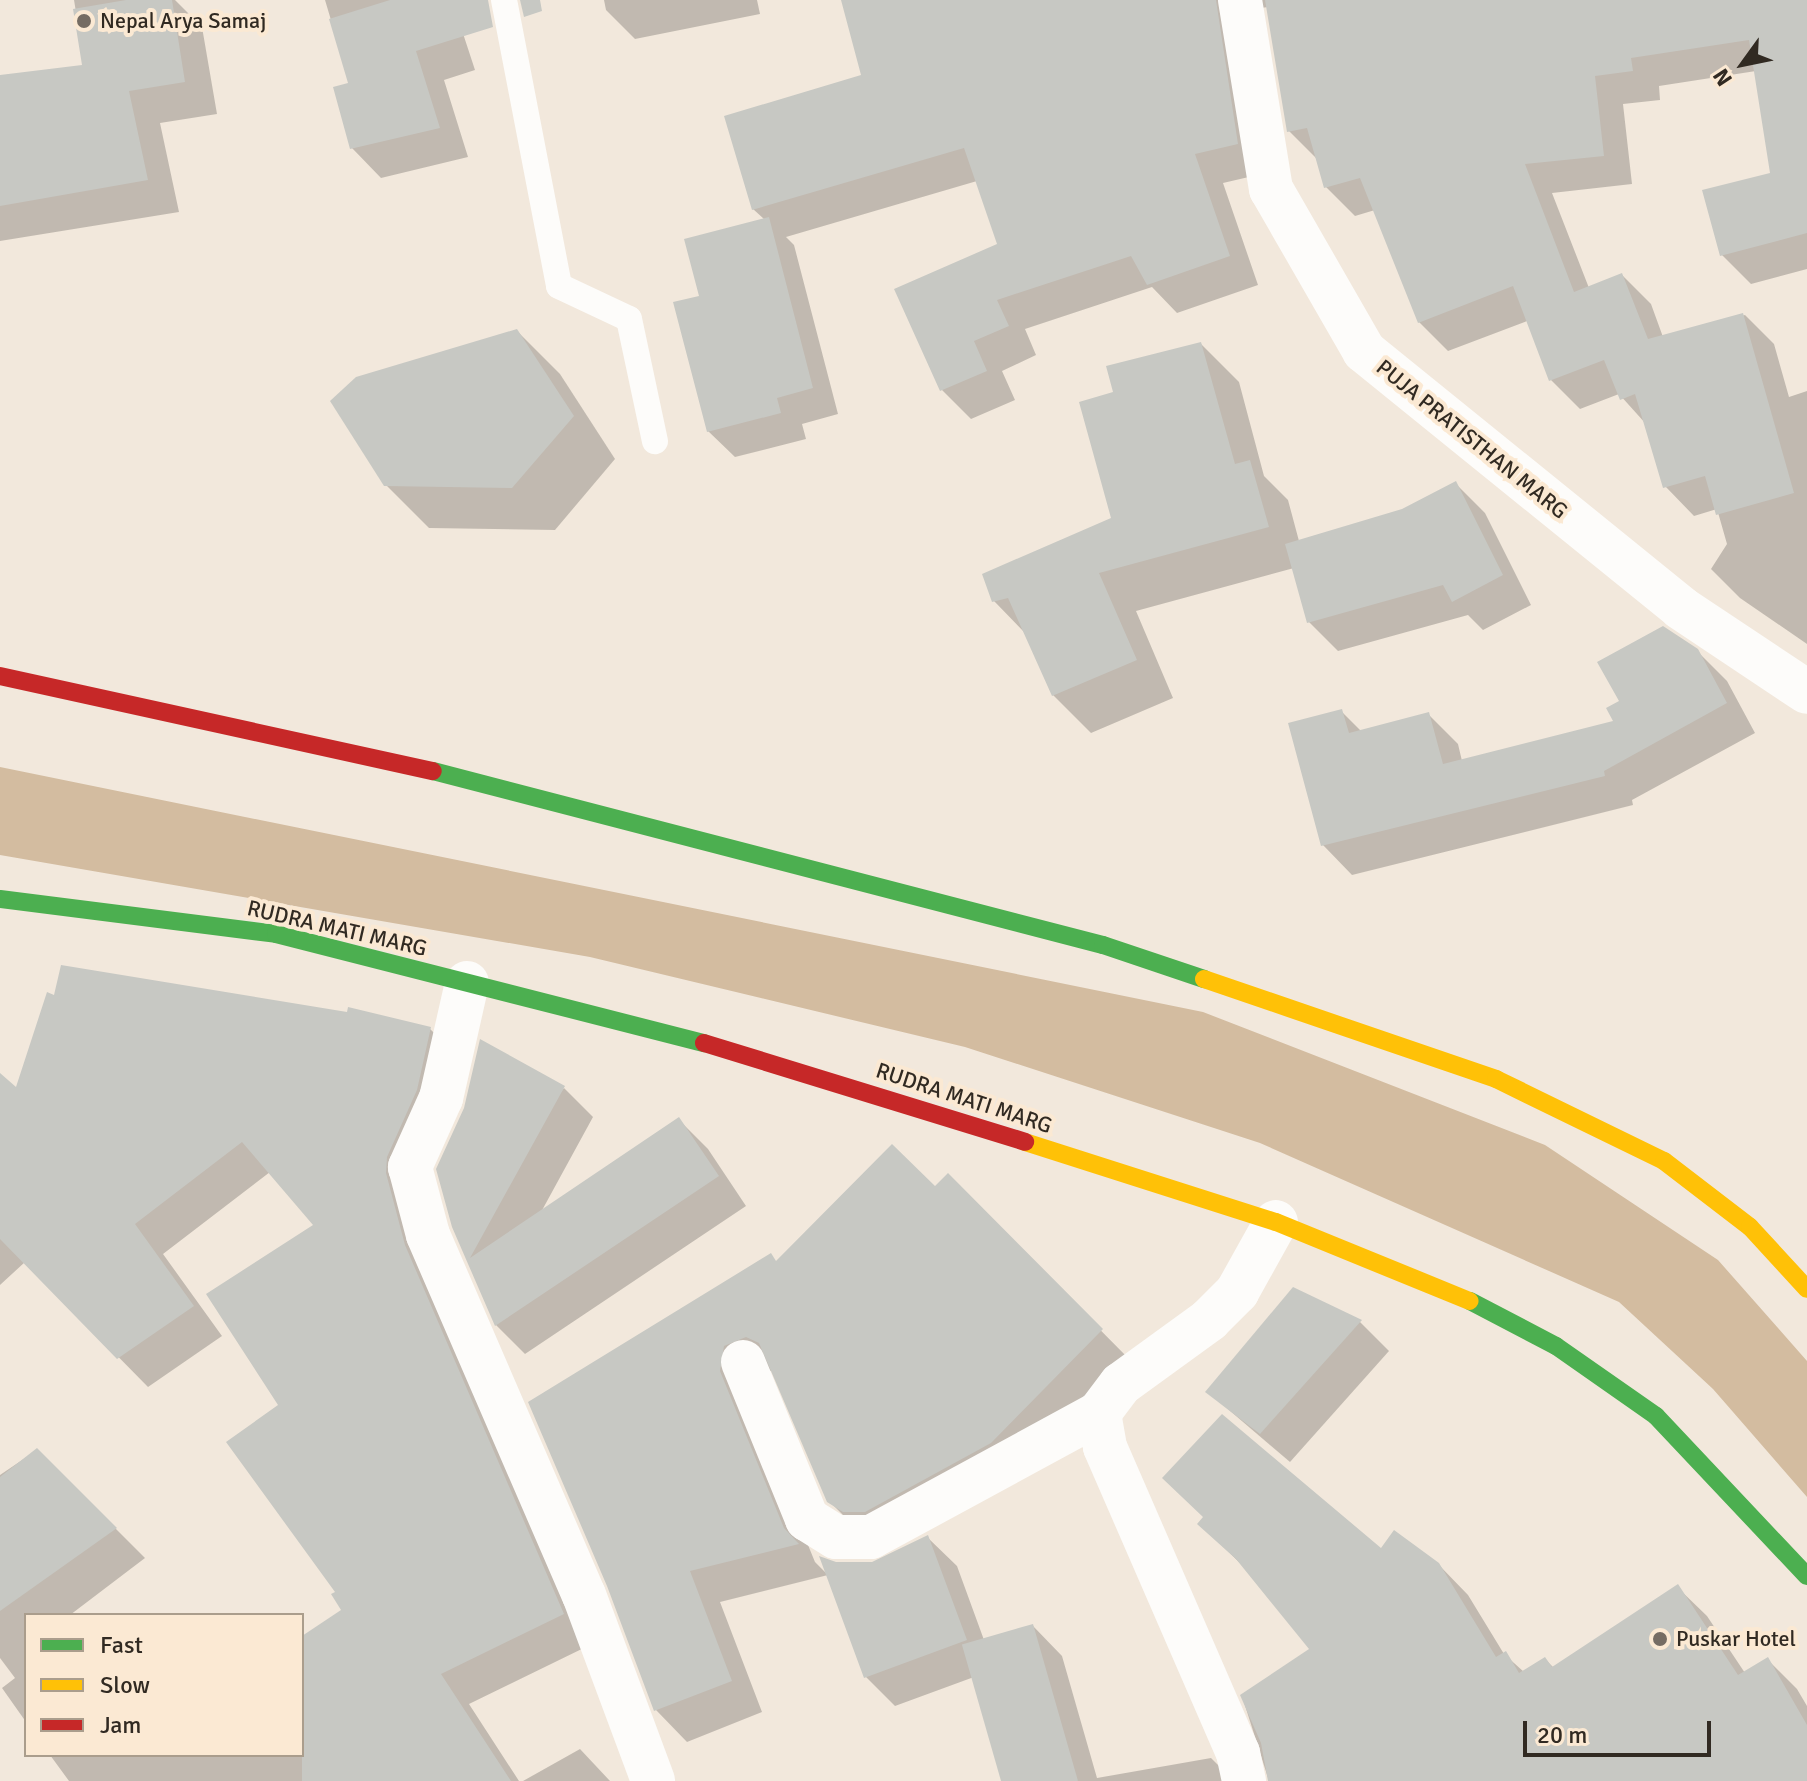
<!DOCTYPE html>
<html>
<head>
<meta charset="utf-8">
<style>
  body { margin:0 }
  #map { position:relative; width:1807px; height:1781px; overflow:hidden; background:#f2e8dc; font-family:Signika,sans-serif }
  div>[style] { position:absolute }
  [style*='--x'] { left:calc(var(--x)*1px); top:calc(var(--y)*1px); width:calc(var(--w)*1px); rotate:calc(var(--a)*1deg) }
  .water>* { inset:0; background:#d3bca0 }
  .shadow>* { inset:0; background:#0003 }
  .building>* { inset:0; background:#c7c8c3; transform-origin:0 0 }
  .lane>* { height:26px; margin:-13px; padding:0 13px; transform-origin:13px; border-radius:13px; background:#fdfcfa }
  .street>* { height:44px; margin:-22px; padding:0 22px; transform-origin:22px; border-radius:22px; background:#fdfcfa }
  .fast>* { height:18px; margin:-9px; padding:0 9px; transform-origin:9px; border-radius:9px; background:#4caf50 }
  .slow>* { height:18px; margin:-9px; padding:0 9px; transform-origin:9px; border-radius:9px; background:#ffc107 }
  .jam>* { height:18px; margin:-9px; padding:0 9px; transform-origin:9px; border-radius:9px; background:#c62828 }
  .dots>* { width:22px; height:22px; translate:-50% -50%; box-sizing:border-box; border:4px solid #fbe9d3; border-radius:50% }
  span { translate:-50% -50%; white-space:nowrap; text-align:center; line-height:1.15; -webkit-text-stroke:8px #fbe9d3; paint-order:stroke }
  .poi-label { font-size:22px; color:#312a22 }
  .left { translate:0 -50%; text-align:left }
  .street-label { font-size:22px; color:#312a22 }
  .legend { position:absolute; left:24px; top:1613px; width:280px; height:144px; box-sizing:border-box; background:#fbe9d3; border:2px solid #aa9d8c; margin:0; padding:10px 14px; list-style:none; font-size:24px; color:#312a22 }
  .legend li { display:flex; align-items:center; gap:16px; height:40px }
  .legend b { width:40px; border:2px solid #aa9d8c }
  .north { position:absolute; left:1703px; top:24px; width:80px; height:80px; -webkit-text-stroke:6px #fbe9d3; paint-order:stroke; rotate:237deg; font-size:22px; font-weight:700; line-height:32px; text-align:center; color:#312a22 }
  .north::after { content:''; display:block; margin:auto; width:28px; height:36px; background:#312a22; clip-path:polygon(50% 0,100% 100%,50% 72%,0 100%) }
  .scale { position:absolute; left:1523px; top:1721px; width:188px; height:36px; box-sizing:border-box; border:4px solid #312a22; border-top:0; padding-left:10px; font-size:24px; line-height:28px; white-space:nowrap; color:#312a22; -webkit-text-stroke:6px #fbe9d3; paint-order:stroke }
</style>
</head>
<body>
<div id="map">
  <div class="water">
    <div style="clip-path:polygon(0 767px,1203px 1012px,1545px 1145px,1718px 1260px,1807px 1361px,1807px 1497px,1713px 1389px,1619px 1302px,1260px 1143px,965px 1047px,590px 957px,0 855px)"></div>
  </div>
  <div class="shadow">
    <div style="clip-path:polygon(74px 0,175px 0,202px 27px,217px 114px,160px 123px,179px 212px,0 241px,0 77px,85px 67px)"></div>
    <div style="clip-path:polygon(325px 0,452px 0,475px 70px,444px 80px,468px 157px,381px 178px,352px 148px,350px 84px)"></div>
    <div style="clip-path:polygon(604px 0,757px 0,760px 14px,635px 39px,606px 10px)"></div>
    <div style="clip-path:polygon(843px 0,1807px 0,1807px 269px,1751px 284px,1722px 255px,1772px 174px,1756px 71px,1659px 86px,1660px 100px,1623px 104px,1632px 184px,1552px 193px,1589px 288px,1622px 275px,1651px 304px,1663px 337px,1745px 315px,1774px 344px,1789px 397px,1807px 391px,1807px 644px,1740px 598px,1711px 569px,1727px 544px,1717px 509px,1694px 516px,1665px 486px,1646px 424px,1619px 394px,1580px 409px,1551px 380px,1527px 321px,1448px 351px,1419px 322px,1375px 210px,1355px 216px,1326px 187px,1318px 160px,1289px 131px,1268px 7px,1254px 9px,1266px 173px,1223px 183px,1258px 285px,1177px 313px,1152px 287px,1025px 329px,1036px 355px,1002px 371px,1015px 400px,971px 419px,942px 390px,999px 245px,977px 181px,786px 237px,794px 245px,838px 414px,802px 424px,806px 439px,735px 457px,708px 431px,702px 297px,765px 220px,753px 209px,864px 77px)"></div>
    <div style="clip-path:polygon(517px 331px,560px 374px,615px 459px,555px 530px,429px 528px,386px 485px)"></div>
    <div style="clip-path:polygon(1201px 344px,1239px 382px,1264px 476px,1288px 500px,1299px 541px,1403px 511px,1456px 484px,1485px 513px,1531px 605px,1483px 630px,1468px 615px,1338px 651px,1309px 622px,1294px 568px,1136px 611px,1173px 698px,1091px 733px,1053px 695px,1026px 634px,994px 601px,1114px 519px,1115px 394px)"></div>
    <div style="clip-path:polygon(1697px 651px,1727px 681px,1755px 733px,1632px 800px,1633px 805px,1352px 875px,1323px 845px,1341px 711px,1362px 732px,1428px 714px,1458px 744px,1462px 761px,1616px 722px)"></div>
    <div style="clip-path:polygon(430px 1029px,460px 1058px,416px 1187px,592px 1644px,469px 1704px,519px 1781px,69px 1781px,50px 1755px,302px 1755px,302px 1637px,344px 1611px,280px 1405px,316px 1225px,270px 1172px,163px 1254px,222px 1336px,148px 1387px,25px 1262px,0 1285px,0 1075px,16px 1090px)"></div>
    <div style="clip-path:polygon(564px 1088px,593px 1117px,540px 1214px,679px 1120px,708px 1149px,746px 1206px,525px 1354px,496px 1325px,454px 1226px)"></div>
    <div style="clip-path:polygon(948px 1176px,1132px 1362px,897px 1543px,861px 1533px,829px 1501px,773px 1370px,755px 1377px,750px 1404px,815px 1562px,828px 1575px,720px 1602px,762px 1712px,687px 1742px,656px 1710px,609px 1585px,530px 1403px,777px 1262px,935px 1189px)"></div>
    <div style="clip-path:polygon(1293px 1289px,1360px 1322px,1389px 1351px,1290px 1462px,1208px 1392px)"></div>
    <div style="clip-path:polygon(37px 1450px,145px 1558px,70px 1615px,26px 1615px,26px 1722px,2px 1688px,15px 1678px,0 1658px,0 1475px)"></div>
    <div style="clip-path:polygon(1200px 1524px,1438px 1564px,1468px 1595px,1504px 1654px,1524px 1672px,1545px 1659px,1554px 1668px,1677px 1587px,1707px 1616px,1745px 1673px,1768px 1660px,1797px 1689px,1807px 1706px,1807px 1781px,1269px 1781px,1242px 1696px,1312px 1650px,1246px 1569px)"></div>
    <div style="clip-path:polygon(927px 1537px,957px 1566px,984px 1640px,1033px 1626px,1062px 1656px,1097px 1778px,1211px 1758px,1234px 1781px,1004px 1781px,974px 1677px,895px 1706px,866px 1677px,836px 1564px,872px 1564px)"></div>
    <div style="clip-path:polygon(580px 1749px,610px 1781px,523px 1781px)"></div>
  </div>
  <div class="building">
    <div style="clip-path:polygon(126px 0,172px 0,185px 82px,129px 91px,148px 180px,0 206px,0 75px,82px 65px,73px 9px)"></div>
    <div style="clip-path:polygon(390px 0,488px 0,493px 27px,416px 51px,440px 128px,350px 149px,333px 87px,348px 83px,329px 19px)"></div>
    <div style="clip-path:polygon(520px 0,540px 0,542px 11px,524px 17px)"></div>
    <div style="clip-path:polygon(841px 0,1216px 0,1238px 144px,1195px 154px,1230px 256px,1147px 285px,1131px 256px,997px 300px,1009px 326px,974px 341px,987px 371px,940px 391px,894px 289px,997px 244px,964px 148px,752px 210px,724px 116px,861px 75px)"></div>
    <div style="clip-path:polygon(1265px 0,1807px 0,1807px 233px,1720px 256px,1702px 190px,1770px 173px,1749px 40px,1631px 58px,1633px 71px,1595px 76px,1604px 156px,1525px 164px,1574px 292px,1622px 273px,1648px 339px,1743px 313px,1794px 493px,1716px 515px,1705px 476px,1663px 488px,1635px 394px,1620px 400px,1604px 360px,1549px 381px,1513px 286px,1418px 323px,1360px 178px,1324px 188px,1307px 128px,1287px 132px)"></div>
    <div style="clip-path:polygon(769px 217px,813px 388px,777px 398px,781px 413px,707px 432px,673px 302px,699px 296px,684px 239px)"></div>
    <div style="clip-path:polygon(517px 329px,574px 416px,512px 488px,384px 486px,330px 401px,356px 377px)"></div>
    <div style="clip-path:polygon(1201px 342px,1235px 464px,1250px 460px,1269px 527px,1099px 573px,1137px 660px,1052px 696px,1008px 598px,992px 602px,982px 574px,1111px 518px,1079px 402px,1113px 392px,1106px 366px)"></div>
    <div style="clip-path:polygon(1456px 481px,1503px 575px,1452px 602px,1443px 585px,1307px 623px,1285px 544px,1402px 509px)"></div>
    <div style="clip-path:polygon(1663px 626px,1698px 649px,1727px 703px,1604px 771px,1605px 776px,1321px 846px,1288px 723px,1342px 709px,1349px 733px,1429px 712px,1443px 764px,1613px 721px,1606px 708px,1619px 701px,1597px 662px)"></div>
    <div style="clip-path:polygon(61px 965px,347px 1012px,348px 1007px,431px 1027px,417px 1090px,387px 1157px,386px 1173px,405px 1245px,564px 1614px,441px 1674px,511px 1781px,302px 1781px,302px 1636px,341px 1610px,331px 1594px,335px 1592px,226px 1442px,278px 1405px,206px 1294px,313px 1225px,242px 1142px,135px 1224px,194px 1306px,117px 1359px,0 1239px,0 1073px,16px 1087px,47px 992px,54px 995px)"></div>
    <div style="clip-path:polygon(480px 1039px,565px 1086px,470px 1258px,679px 1117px,719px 1176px,495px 1326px,452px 1227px,436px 1169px,464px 1108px)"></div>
    <div style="clip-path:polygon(892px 1144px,935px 1186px,948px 1173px,1103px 1329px,991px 1443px,865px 1512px,843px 1512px,827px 1502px,759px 1343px,746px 1337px,724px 1346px,720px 1371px,784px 1528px,799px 1544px,690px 1571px,732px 1681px,654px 1711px,607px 1586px,528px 1402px,771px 1253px,776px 1261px)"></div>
    <div style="clip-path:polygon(1293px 1287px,1362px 1320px,1260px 1434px,1205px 1392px)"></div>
    <div style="clip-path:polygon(1222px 1414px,1381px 1548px,1394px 1530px,1439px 1563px,1496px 1657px,1506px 1651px,1519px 1673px,1545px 1657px,1552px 1667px,1678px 1584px,1738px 1675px,1768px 1657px,1807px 1725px,1807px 1781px,1268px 1781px,1261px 1743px,1240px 1695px,1309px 1649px,1236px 1559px,1197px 1524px,1203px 1517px,1162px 1478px)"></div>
    <div style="clip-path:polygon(37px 1448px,117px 1528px,0 1611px,0 1477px)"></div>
    <div style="clip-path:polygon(928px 1535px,967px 1640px,864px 1678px,819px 1556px,836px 1562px,872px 1562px)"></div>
    <div style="left:1033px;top:1624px;width:163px;height:74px;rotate:74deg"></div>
  </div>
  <div class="lane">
    <div style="--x:504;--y:0;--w:291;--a:79.1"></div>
    <div style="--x:559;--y:286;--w:77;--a:25.2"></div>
    <div style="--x:629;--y:319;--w:125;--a:78"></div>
  </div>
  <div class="street">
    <div style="--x:1240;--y:0;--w:192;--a:80.7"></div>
    <div style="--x:1271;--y:189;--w:187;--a:60.1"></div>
    <div style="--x:1364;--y:351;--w:408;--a:39"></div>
    <div style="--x:1681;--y:608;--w:151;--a:33.7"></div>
    <div style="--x:467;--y:983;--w:118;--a:102.7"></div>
    <div style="--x:441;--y:1098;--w:76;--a:114.2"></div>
    <div style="--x:410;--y:1167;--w:70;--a:75.2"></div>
    <div style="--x:428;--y:1235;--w:392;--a:66.6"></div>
    <div style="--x:584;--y:1595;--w:198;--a:69.6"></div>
    <div style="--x:743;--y:1362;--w:170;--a:67.8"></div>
    <div style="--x:807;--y:1519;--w:34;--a:32"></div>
    <div style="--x:836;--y:1537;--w:35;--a:0"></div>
    <div style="--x:871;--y:1537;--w:260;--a:-28.5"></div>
    <div style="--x:1244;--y:1781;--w:29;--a:-102"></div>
    <div style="--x:1238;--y:1753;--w:334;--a:-113.5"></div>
    <div style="--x:1105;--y:1447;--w:35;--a:-100"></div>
    <div style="--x:1099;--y:1413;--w:36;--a:-53"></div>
    <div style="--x:1121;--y:1384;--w:109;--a:-36"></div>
    <div style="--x:1209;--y:1320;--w:40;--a:-45"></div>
    <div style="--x:1237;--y:1292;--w:80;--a:-60.9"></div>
  </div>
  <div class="fast">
    <div style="--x:433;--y:771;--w:692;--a:14.56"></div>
    <div style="--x:1103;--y:945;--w:107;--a:18.6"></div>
    <div style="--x:0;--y:899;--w:278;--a:7.2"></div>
    <div style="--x:276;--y:934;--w:442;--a:14.3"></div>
    <div style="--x:1470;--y:1301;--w:97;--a:27.6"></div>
    <div style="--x:1556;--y:1346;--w:122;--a:35"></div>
    <div style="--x:1656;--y:1416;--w:220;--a:46.7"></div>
  </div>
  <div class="slow">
    <div style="--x:1204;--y:979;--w:309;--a:18.9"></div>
    <div style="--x:1496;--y:1079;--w:187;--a:26"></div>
    <div style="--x:1664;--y:1161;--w:108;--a:37.5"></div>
    <div style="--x:1750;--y:1227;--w:84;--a:47.4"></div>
    <div style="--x:1025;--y:1142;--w:263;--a:17.7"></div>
    <div style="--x:1276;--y:1222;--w:209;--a:22.2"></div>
  </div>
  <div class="jam">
    <div style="--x:0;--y:676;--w:443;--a:12.4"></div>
    <div style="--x:704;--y:1043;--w:336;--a:17.1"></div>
  </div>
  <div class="dots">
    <div style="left:84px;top:21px;background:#756c63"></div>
    <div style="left:1660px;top:1639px;background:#756c63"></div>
  </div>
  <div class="poi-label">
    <span class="left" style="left:100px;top:21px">Nepal Arya Samaj</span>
    <span class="left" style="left:1676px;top:1639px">Puskar Hotel</span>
  </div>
  <div class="street-label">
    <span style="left:1472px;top:439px;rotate:39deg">PUJA PRATISTHAN MARG</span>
    <span style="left:337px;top:928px;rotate:13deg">RUDRA MATI MARG</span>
    <span style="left:964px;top:1098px;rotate:18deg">RUDRA MATI MARG</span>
  </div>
  <ul class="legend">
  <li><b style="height:10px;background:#4caf50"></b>Fast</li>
  <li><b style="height:10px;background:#ffc107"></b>Slow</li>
  <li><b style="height:10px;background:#c62828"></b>Jam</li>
  </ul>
  <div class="north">N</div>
  <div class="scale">20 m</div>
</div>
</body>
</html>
